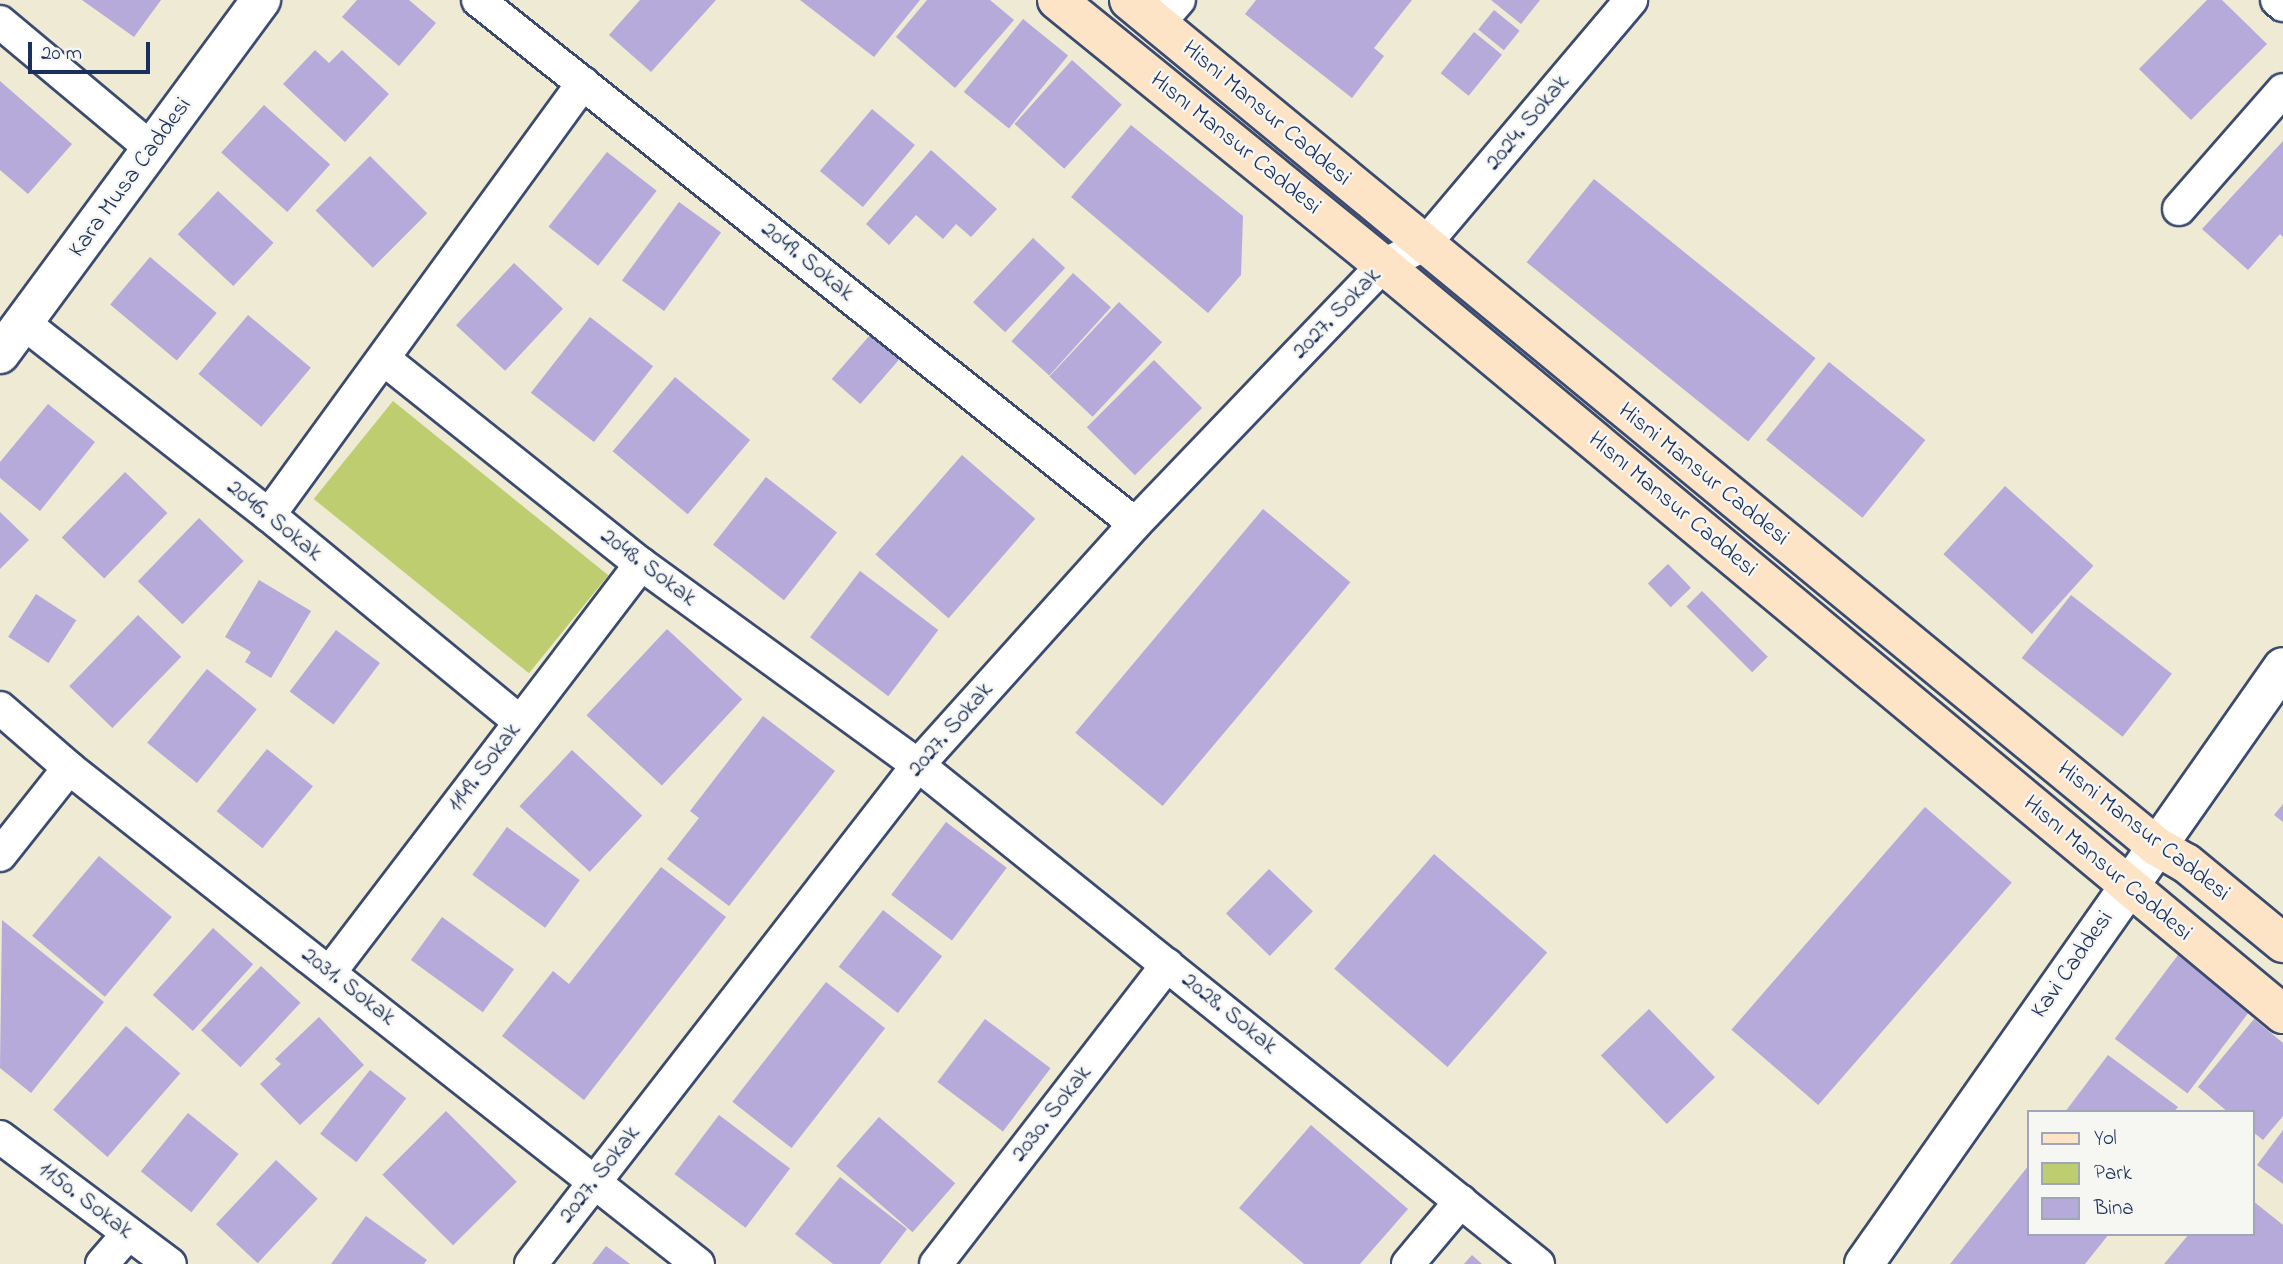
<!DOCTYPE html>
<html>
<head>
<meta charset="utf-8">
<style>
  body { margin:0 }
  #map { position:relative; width:2283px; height:1264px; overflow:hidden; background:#eeead3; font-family:"Indie Flower",sans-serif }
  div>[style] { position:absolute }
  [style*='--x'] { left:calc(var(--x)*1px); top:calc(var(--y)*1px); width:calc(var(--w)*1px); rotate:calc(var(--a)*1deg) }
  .green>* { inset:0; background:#becd6f; transform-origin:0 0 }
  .building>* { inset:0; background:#b5aada; transform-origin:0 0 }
  .roads { filter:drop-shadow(2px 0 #3b4b70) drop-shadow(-2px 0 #3b4b70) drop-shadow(0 2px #3b4b70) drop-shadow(0 -2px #3b4b70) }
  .minor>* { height:32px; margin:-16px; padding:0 16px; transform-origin:16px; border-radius:16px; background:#fff }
  .tertiary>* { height:38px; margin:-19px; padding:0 19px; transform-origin:19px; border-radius:19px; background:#fff }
  .secondary>* { height:38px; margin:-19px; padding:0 19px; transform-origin:19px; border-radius:19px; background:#fee4c6 }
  span { translate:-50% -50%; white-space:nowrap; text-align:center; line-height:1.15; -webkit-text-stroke:5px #f6f6f2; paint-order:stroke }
  .street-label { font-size:24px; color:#1b2f5e }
  .legend { position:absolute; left:2027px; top:1110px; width:228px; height:126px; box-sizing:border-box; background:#f6f6f2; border:2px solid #9ea6b7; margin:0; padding:9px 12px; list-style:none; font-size:21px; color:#1b2f5e }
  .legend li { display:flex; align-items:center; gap:14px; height:35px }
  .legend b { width:35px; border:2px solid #9ea6b7 }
  .scale { position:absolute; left:28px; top:42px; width:122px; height:32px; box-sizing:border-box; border:4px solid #1b2f5e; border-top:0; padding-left:9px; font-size:21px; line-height:24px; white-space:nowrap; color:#1b2f5e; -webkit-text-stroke:5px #f6f6f2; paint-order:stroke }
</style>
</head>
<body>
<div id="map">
  <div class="green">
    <div style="left:393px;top:401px;width:277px;height:126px;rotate:39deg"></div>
  </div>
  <div class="building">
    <div style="clip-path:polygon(82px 0,161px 0,134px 37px)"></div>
    <div style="clip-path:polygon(357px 0,409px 0,436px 23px,399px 66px,342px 17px)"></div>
    <div style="clip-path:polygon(640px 0,716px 0,651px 72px,609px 35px)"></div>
    <div style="clip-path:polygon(800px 0,920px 0,874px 57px)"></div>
    <div style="clip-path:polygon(927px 0,990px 0,1014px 20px,955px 88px,896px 37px)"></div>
    <div style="clip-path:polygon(1256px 0,1412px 0,1374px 48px,1384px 56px,1352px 98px,1245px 14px)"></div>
    <div style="clip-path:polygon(1491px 0,1540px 0,1521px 24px)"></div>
    <div style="clip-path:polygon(2207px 0,2222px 0,2267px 44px,2191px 120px,2139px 69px)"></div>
    <div style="left:1494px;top:10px;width:33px;height:25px;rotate:39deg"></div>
    <div style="left:1023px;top:19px;width:58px;height:94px;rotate:39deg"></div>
    <div style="left:1474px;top:32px;width:36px;height:53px;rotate:39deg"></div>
    <div style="clip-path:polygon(315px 50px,329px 63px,342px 50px,389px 94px,345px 142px,283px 84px)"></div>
    <div style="left:1072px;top:60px;width:67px;height:86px;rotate:42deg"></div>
    <div style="clip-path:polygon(0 81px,72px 144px,28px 194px,0 170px)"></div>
    <div style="left:264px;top:105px;width:89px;height:64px;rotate:42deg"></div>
    <div style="left:872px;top:109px;width:56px;height:81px;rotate:40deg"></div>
    <div style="clip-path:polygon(1131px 125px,1243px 216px,1241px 275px,1208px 313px,1071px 197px)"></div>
    <div style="clip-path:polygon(2283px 141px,2283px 237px,2280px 234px,2248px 270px,2202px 229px)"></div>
    <div style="clip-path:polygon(931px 150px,997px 209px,971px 237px,956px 224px,943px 239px,916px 215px,889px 245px,866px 224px)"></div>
    <div style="left:607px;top:152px;width:63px;height:95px;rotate:38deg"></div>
    <div style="left:370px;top:156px;width:81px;height:77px;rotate:45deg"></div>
    <div style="left:1594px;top:179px;width:285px;height:107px;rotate:39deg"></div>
    <div style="left:218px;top:191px;width:76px;height:59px;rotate:43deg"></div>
    <div style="left:679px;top:202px;width:52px;height:97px;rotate:36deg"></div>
    <div style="left:1033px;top:238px;width:44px;height:88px;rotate:43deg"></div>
    <div style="left:150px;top:257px;width:87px;height:62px;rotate:40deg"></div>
    <div style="left:514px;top:263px;width:67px;height:85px;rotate:43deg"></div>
    <div style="left:1073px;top:273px;width:51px;height:92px;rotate:42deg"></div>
    <div style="left:1119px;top:302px;width:59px;height:102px;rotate:43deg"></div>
    <div style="left:248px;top:315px;width:82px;height:77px;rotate:40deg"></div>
    <div style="left:590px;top:317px;width:80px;height:96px;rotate:38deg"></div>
    <div style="left:877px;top:327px;width:38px;height:69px;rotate:41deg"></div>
    <div style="left:1154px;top:360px;width:68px;height:95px;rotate:45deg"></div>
    <div style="left:1829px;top:362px;width:124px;height:100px;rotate:39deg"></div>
    <div style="left:675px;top:377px;width:98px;height:97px;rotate:40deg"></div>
    <div style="clip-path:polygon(48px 404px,95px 442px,40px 511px,0 478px,0 462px)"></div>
    <div style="left:962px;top:455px;width:97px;height:132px;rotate:41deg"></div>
    <div style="left:125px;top:472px;width:59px;height:91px;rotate:44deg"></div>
    <div style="left:766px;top:477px;width:90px;height:86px;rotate:38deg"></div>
    <div style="left:2005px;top:486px;width:119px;height:92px;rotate:42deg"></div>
    <div style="left:1263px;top:509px;width:114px;height:292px;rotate:40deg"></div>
    <div style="clip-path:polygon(0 512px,29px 540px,0 569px)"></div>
    <div style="left:199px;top:518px;width:62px;height:88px;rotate:44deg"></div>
    <div style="left:1668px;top:564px;width:33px;height:28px;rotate:46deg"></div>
    <div style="left:860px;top:571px;width:98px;height:83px;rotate:37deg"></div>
    <div style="clip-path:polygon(259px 580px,311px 611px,271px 678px,245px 662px,251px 652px,225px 637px)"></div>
    <div style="left:1702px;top:591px;width:93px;height:22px;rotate:45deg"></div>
    <div style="left:36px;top:594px;width:48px;height:51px;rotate:33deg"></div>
    <div style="left:2071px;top:595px;width:128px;height:80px;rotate:38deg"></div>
    <div style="left:138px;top:615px;width:60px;height:99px;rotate:44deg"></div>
    <div style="left:667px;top:629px;width:103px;height:118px;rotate:43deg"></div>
    <div style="left:336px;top:630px;width:55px;height:77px;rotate:37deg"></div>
    <div style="left:207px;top:669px;width:64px;height:95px;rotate:39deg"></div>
    <div style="clip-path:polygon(763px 716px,835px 771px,729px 906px,667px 859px,699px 818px,690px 811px)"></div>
    <div style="left:267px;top:749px;width:59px;height:80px;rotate:39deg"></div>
    <div style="left:572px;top:750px;width:96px;height:77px;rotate:43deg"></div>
    <div style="clip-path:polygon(2283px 804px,2283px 822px,2274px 815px)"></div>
    <div style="left:1925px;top:807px;width:115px;height:295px;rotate:41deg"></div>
    <div style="left:946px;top:822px;width:76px;height:91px;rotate:37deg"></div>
    <div style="left:507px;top:827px;width:90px;height:59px;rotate:36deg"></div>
    <div style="left:1434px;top:854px;width:150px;height:152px;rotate:41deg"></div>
    <div style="left:99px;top:856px;width:95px;height:104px;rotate:40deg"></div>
    <div style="clip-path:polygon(661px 867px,726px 917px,584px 1100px,502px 1036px,553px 971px,569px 984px)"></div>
    <div style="left:1269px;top:869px;width:61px;height:62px;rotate:44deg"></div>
    <div style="left:883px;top:910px;width:75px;height:72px;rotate:38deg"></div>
    <div style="left:442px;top:917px;width:89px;height:53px;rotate:36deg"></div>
    <div style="clip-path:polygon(2px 920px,104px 1002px,31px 1093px,0 1068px)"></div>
    <div style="left:213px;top:928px;width:54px;height:90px;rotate:42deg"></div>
    <div style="left:2178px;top:955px;width:91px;height:105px;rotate:37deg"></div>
    <div style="left:261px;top:966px;width:54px;height:88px;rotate:43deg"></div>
    <div style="left:826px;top:982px;width:75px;height:152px;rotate:38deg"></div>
    <div style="left:1649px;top:1009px;width:95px;height:67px;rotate:46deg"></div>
    <div style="clip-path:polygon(319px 1017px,364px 1065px,300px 1125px,260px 1084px,281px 1064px,275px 1059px)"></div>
    <div style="left:985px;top:1019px;width:82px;height:79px;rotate:37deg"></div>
    <div style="clip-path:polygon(2254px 1019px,2283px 1043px,2283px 1116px,2263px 1140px,2253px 1132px,2253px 1112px,2228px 1112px,2198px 1087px)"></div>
    <div style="left:126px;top:1026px;width:72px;height:111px;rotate:41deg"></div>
    <div style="clip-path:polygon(2108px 1055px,2178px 1107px,2174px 1112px,2065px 1112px)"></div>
    <div style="left:370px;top:1070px;width:46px;height:81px;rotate:38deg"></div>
    <div style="left:446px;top:1111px;width:100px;height:90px;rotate:45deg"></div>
    <div style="left:188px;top:1113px;width:65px;height:75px;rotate:39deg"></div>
    <div style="left:719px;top:1115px;width:89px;height:74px;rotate:37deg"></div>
    <div style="left:879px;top:1117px;width:101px;height:65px;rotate:41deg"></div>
    <div style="clip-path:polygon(1311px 1125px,1408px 1209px,1360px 1264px,1304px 1264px,1239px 1208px)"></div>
    <div style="clip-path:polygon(2283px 1130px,2283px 1184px,2257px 1165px)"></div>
    <div style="left:276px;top:1160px;width:57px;height:88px;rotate:43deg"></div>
    <div style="clip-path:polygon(2029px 1165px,2029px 1234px,2109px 1234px,2085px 1264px,1950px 1264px)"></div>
    <div style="clip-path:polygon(840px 1177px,907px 1229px,880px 1264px,833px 1264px,795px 1234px)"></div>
    <div style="clip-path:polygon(2253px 1201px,2283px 1225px,2283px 1264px,2164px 1264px,2189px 1234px,2253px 1234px)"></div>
    <div style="clip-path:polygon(366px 1216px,427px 1260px,424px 1264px,331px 1264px)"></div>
    <div style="clip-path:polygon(606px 1246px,630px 1264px,592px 1264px)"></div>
    <div style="clip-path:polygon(1472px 1255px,1482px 1264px,1464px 1264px)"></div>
  </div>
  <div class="roads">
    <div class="minor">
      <div style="--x:478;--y:0;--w:840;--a:38.57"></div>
      <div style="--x:2277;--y:0;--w:8;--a:40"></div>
      <div style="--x:0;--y:22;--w:198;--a:39.9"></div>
      <div style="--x:1158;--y:24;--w:32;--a:-49"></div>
      <div style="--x:2179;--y:209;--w:158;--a:-48.8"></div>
      <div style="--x:25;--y:324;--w:310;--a:38.1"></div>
      <div style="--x:269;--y:515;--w:325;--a:39.5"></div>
      <div style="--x:385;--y:360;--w:327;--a:38.6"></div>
      <div style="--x:641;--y:564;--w:342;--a:36"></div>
      <div style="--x:918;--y:765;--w:796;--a:38.83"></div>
      <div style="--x:269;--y:515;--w:534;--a:-53.99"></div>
      <div style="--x:0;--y:708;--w:91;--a:41"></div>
      <div style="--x:69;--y:768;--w:801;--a:38.26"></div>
      <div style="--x:0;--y:855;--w:111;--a:-51.6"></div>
      <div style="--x:330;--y:972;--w:513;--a:-52.68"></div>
      <div style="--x:0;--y:1137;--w:212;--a:36.8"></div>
      <div style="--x:102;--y:1264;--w:40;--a:-49"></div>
      <div style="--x:531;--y:1264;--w:631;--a:-52.2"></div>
      <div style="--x:918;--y:765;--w:324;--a:-48"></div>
      <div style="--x:1135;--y:524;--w:359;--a:-46.2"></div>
      <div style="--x:1383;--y:265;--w:46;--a:-26"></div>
      <div style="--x:1424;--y:245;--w:321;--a:-49.8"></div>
      <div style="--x:936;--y:1264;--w:378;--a:-52.3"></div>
      <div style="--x:1408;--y:1264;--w:82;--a:-49.9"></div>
    </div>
    <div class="tertiary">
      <div style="--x:0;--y:354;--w:440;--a:-53.6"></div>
      <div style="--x:1864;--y:1264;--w:729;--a:-54.94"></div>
    </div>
    <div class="secondary">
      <div style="--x:1057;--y:0;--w:420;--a:39.1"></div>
      <div style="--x:1383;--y:265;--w:1171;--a:39.77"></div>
      <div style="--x:1129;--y:0;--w:1331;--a:39.48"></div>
      <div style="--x:2156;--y:846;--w:34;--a:30"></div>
      <div style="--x:2186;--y:863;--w:126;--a:39.5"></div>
    </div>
  </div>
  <div class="street-label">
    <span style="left:1266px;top:114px;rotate:40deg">Hisni Mansur Caddesi</span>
    <span style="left:1528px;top:123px;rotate:-50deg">2024. Sokak</span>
    <span style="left:1235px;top:144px;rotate:39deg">Hısnı Mansur Caddesi</span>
    <span style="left:131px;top:178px;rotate:-54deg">Kara Musa Caddesi</span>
    <span style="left:807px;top:262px;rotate:39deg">2049. Sokak</span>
    <span style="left:1337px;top:314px;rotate:-46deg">2027. Sokak</span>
    <span style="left:1703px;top:475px;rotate:39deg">Hisni Mansur Caddesi</span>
    <span style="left:1672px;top:505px;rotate:40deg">Hısnı Mansur Caddesi</span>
    <span style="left:274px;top:521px;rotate:39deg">2046. Sokak</span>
    <span style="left:648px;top:568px;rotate:37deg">2048. Sokak</span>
    <span style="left:951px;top:730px;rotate:-49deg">2027. Sokak</span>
    <span style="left:485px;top:768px;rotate:-53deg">1149. Sokak</span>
    <span style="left:2143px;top:832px;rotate:38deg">Hisni Mansur Caddesi</span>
    <span style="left:2107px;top:869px;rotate:40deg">Hısnı Mansur Caddesi</span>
    <span style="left:2073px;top:965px;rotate:-55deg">Kavi Caddesi</span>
    <span style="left:348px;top:987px;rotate:38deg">2031. Sokak</span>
    <span style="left:1229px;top:1014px;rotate:39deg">2028. Sokak</span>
    <span style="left:1052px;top:1114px;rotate:-52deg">2030. Sokak</span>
    <span style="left:600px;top:1175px;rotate:-52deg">2027. Sokak</span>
    <span style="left:85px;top:1201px;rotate:37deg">1150. Sokak</span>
  </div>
  <ul class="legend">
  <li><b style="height:9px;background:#fee4c6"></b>Yol</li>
  <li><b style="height:19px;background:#becd6f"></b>Park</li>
  <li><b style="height:19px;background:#b5aada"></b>Bina</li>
  </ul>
  <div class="scale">20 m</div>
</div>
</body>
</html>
